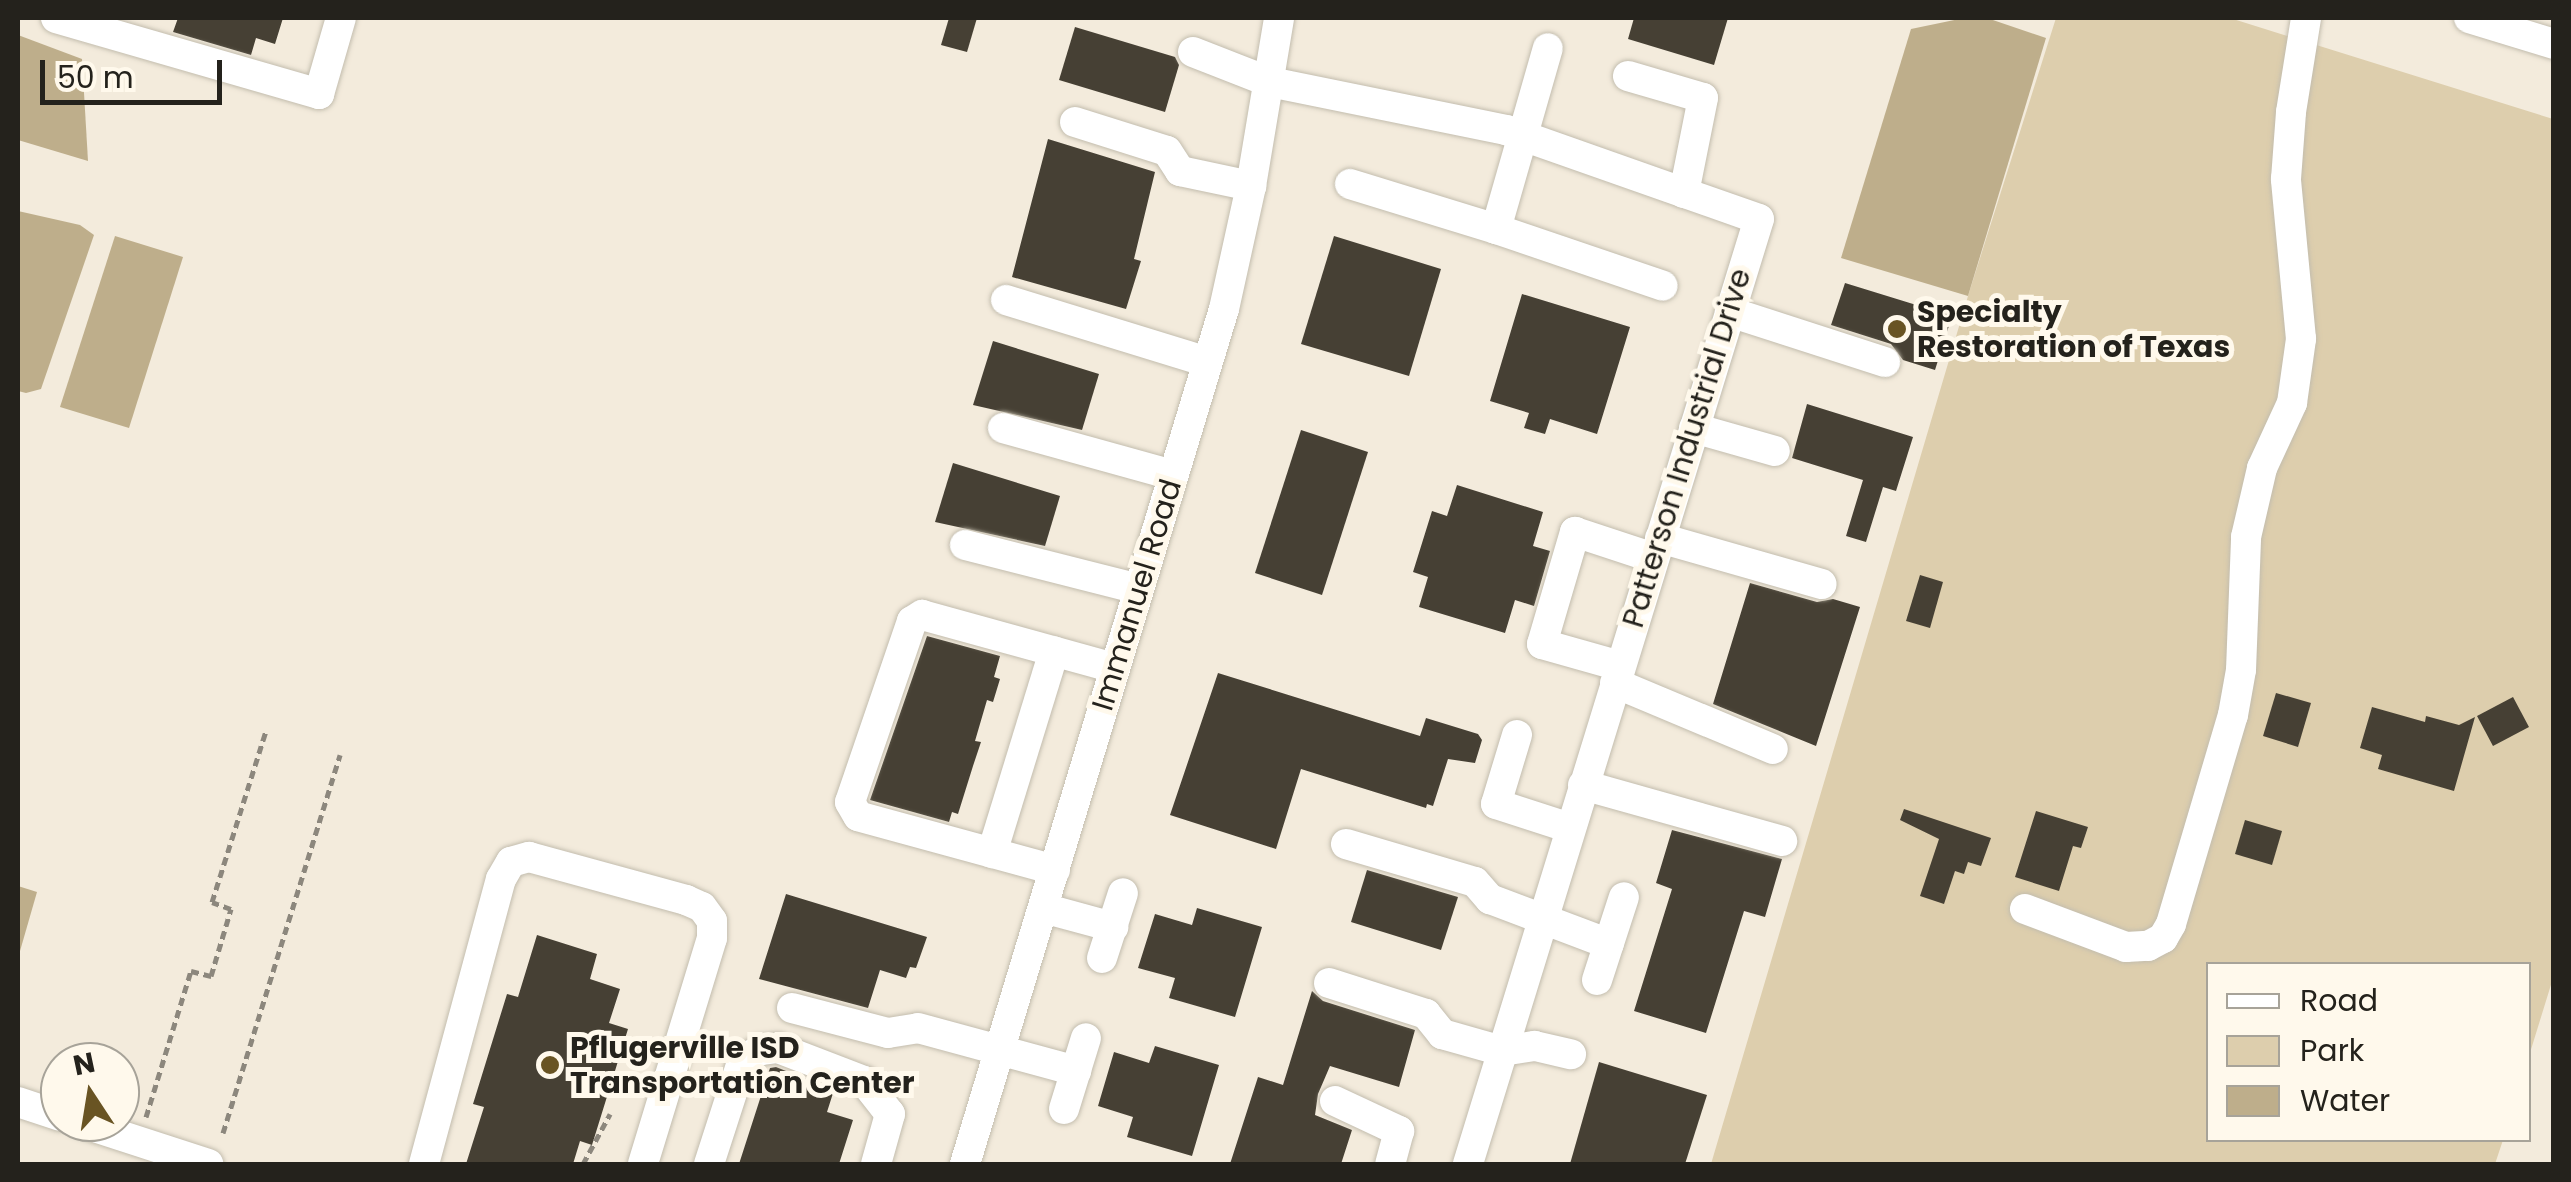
<!DOCTYPE html>
<html>
<head>
<meta charset="utf-8">
<style>
	body { margin:0 }
	#map { position:relative; width:2571px; height:1182px; overflow:hidden; background:#f3ebdc; font-family:Poppins,sans-serif }
	div>[style] { position:absolute }
	.green>* { inset:0; background:#ddcead }
	.water>* { inset:0; background:#beae8b }
	.building>* { inset:0; background:#464034 }
	.path>* { height:5px; margin-top:-2.5px; transform-origin:0; background:repeating-linear-gradient(90deg,#8c877d 0 8px,transparent 0 13px) }
	.roads { filter:drop-shadow(0 0 2px #c3bdae) drop-shadow(0 0 2px #c3bdae) }
	.minor>* { height:30px; margin:-15px; padding:0 15px; transform-origin:15px; border-radius:15px; background:#fff }
	.dots>* { width:28px; height:28px; translate:-50% -50%; box-sizing:border-box; border:5px solid #fff9ec; border-radius:50% }
	span { translate:-50% -50%; white-space:nowrap; text-align:center; line-height:1.15; -webkit-text-stroke:10px #fff9ec; paint-order:stroke }
	.poi-label { font-size:30px; color:#24221c; font-weight:700 }
	.left { translate:0 -50%; text-align:left }
	.street-label { font-size:30px; color:#24221c }
	.frame { position:absolute; inset:0; border:20px solid #24221c; pointer-events:none }
	.legend { position:absolute; left:2206px; top:962px; width:325px; height:180px; box-sizing:border-box; background:#fff9ec; border:2px solid #a7a399; margin:0; padding:12px 18px; list-style:none; font-size:30px; color:#24221c }
	.legend li { display:flex; align-items:center; gap:20px; height:50px }
	.legend b { width:50px; border:2px solid #a7a399 }
	.north { position:absolute; left:40px; top:1042px; width:100px; height:100px; box-sizing:border-box; background:#fff9ec; border:2px solid #a7a399; border-radius:50%; rotate:348deg; font-size:28px; font-weight:700; line-height:40px; text-align:center; color:#24221c }
	.north::after { content:''; display:block; margin:auto; width:35px; height:45px; background:#695423; clip-path:polygon(50% 0,100% 100%,50% 72%,0 100%) }
	.scale { position:absolute; left:40px; top:60px; width:182px; height:45px; box-sizing:border-box; border:5px solid #24221c; border-top:0; padding-left:12px; font-size:30px; line-height:35px; white-space:nowrap; color:#24221c; -webkit-text-stroke:8px #fff9ec; paint-order:stroke }
</style>
</head>
<body>
<div id="map">
	<div class="green">
		<div style="clip-path:polygon(2056px 18px,2230px 18px,2553px 119px,2554px 975px,2529px 1056px,2528px 964px,2208px 964px,2208px 1140px,2503px 1140px,2495px 1164px,1711px 1164px,1968px 296px)"></div>
	</div>
	<div class="water">
		<div style="clip-path:polygon(1964px 18px,1987px 18px,2046px 38px,1968px 296px,1841px 258px,1911px 29px)"></div>
		<div style="clip-path:polygon(18px 35px,82px 59px,88px 161px,18px 140px)"></div>
		<div style="clip-path:polygon(18px 211px,80px 225px,94px 235px,41px 389px,26px 393px,18px 391px)"></div>
		<div style="clip-path:polygon(115px 236px,183px 257px,129px 428px,60px 407px)"></div>
		<div style="clip-path:polygon(18px 886px,37px 892px,18px 958px)"></div>
	</div>
	<div class="building">
		<div style="clip-path:polygon(178px 18px,283px 18px,275px 44px,256px 38px,251px 55px,173px 32px)"></div>
		<div style="clip-path:polygon(949px 18px,977px 18px,967px 52px,941px 45px)"></div>
		<div style="clip-path:polygon(1634px 18px,1728px 18px,1714px 65px,1628px 39px)"></div>
		<div style="clip-path:polygon(1075px 27px,1175px 57px,1179px 65px,1165px 112px,1059px 80px)"></div>
		<div style="clip-path:polygon(1048px 139px,1155px 172px,1134px 259px,1141px 261px,1126px 309px,1012px 277px)"></div>
		<div style="clip-path:polygon(1334px 236px,1441px 269px,1409px 376px,1301px 344px)"></div>
		<div style="clip-path:polygon(1845px 283px,1952px 316px,1935px 370px,1903px 360px,1891px 344px,1831px 325px)"></div>
		<div style="clip-path:polygon(1522px 294px,1630px 327px,1597px 434px,1550px 419px,1545px 434px,1524px 428px,1529px 413px,1490px 401px)"></div>
		<div style="clip-path:polygon(993px 341px,1099px 374px,1082px 430px,973px 405px)"></div>
		<div style="clip-path:polygon(1807px 404px,1913px 437px,1896px 491px,1883px 487px,1866px 542px,1846px 536px,1863px 480px,1792px 458px)"></div>
		<div style="clip-path:polygon(1301px 430px,1368px 452px,1322px 595px,1255px 573px)"></div>
		<div style="clip-path:polygon(953px 463px,1060px 496px,1045px 546px,935px 522px)"></div>
		<div style="clip-path:polygon(1457px 485px,1543px 512px,1533px 546px,1550px 551px,1534px 606px,1515px 600px,1505px 633px,1419px 607px,1428px 577px,1413px 572px,1432px 511px,1447px 516px)"></div>
		<div style="clip-path:polygon(1920px 575px,1943px 582px,1930px 628px,1906px 621px)"></div>
		<div style="clip-path:polygon(1750px 583px,1817px 602px,1833px 599px,1860px 607px,1816px 746px,1713px 704px)"></div>
		<div style="clip-path:polygon(927px 636px,1000px 656px,994px 677px,1000px 679px,993px 702px,987px 700px,975px 741px,981px 742px,973px 766px,958px 814px,952px 812px,949px 822px,870px 800px)"></div>
		<div style="clip-path:polygon(1218px 673px,1420px 736px,1426px 718px,1478px 734px,1482px 740px,1475px 763px,1448px 759px,1433px 806px,1427px 804px,1426px 808px,1301px 769px,1276px 849px,1170px 815px)"></div>
		<div style="clip-path:polygon(2276px 693px,2311px 703px,2298px 747px,2263px 736px)"></div>
		<div style="clip-path:polygon(2513px 697px,2529px 727px,2493px 746px,2477px 716px)"></div>
		<div style="clip-path:polygon(2372px 707px,2425px 722px,2426px 716px,2459px 725px,2475px 717px,2454px 791px,2378px 769px,2382px 755px,2360px 748px)"></div>
		<div style="clip-path:polygon(1904px 809px,1991px 838px,1981px 866px,1968px 862px,1964px 874px,1955px 871px,1944px 904px,1920px 896px,1939px 839px,1900px 820px)"></div>
		<div style="clip-path:polygon(2036px 811px,2088px 827px,2081px 848px,2073px 846px,2059px 891px,2015px 877px)"></div>
		<div style="clip-path:polygon(2245px 820px,2282px 831px,2272px 865px,2235px 854px)"></div>
		<div style="clip-path:polygon(1672px 830px,1782px 859px,1765px 917px,1744px 911px,1706px 1033px,1634px 1011px,1672px 889px,1656px 883px)"></div>
		<div style="clip-path:polygon(1367px 870px,1458px 897px,1441px 950px,1351px 922px)"></div>
		<div style="clip-path:polygon(786px 894px,927px 937px,916px 968px,910px 967px,906px 978px,880px 970px,868px 1008px,759px 979px)"></div>
		<div style="clip-path:polygon(1197px 908px,1262px 927px,1235px 1017px,1169px 998px,1175px 978px,1138px 968px,1155px 914px,1192px 925px)"></div>
		<div style="clip-path:polygon(537px 935px,597px 954px,590px 979px,620px 989px,609px 1023px,628px 1029px,592px 1145px,580px 1141px,573px 1164px,466px 1164px,484px 1107px,473px 1104px,507px 994px,518px 997px)"></div>
		<div style="clip-path:polygon(1312px 991px,1323px 1001px,1415px 1030px,1399px 1087px,1330px 1066px,1318px 1094px,1315px 1115px,1352px 1130px,1341px 1164px,1230px 1164px,1258px 1077px,1283px 1085px)"></div>
		<div style="clip-path:polygon(1155px 1046px,1219px 1065px,1192px 1156px,1127px 1137px,1133px 1117px,1098px 1106px,1114px 1052px,1149px 1063px)"></div>
		<div style="clip-path:polygon(1599px 1062px,1707px 1095px,1685px 1164px,1570px 1164px)"></div>
		<div style="clip-path:polygon(776px 1067px,834px 1090px,827px 1112px,853px 1120px,839px 1164px,739px 1164px,770px 1068px)"></div>
	</div>
	<div class="path">
		<div style="left:146px;top:1117px;width:153px;rotate:-72.9deg"></div>
		<div style="left:191px;top:971px;width:21px;rotate:14deg"></div>
		<div style="left:211px;top:976px;width:70px;rotate:-73.4deg"></div>
		<div style="left:231px;top:909px;width:20px;rotate:-160deg"></div>
		<div style="left:212px;top:902px;width:179px;rotate:-72.5deg"></div>
		<div style="left:223px;top:1133px;width:396px;rotate:-72.8deg"></div>
		<div style="left:583px;top:1164px;width:57px;rotate:-61.6deg"></div>
	</div>
	<div class="roads">
		<div class="minor">
			<div style="left:56px;top:18px;width:274px;rotate:16.1deg"></div>
			<div style="left:319px;top:94px;width:79px;rotate:-73.9deg"></div>
			<div style="left:2469px;top:18px;width:89px;rotate:17deg"></div>
			<div style="left:1193px;top:52px;width:83px;rotate:21.3deg"></div>
			<div style="left:1270px;top:82px;width:241px;rotate:11.5deg"></div>
			<div style="left:1506px;top:130px;width:268px;rotate:19.4deg"></div>
			<div style="left:1759px;top:219px;width:989px;rotate:107.12deg"></div>
			<div style="left:1628px;top:76px;width:78px;rotate:16.3deg"></div>
			<div style="left:1703px;top:98px;width:97px;rotate:101.3deg"></div>
			<div style="left:1075px;top:122px;width:96px;rotate:17.5deg"></div>
			<div style="left:1167px;top:151px;width:24px;rotate:57deg"></div>
			<div style="left:1180px;top:171px;width:73px;rotate:11.9deg"></div>
			<div style="left:1350px;top:184px;width:153px;rotate:17.1deg"></div>
			<div style="left:1496px;top:229px;width:188px;rotate:-74deg"></div>
			<div style="left:1496px;top:229px;width:176px;rotate:18.8deg"></div>
			<div style="left:1006px;top:300px;width:210px;rotate:17.1deg"></div>
			<div style="left:1730px;top:312px;width:163px;rotate:17.9deg"></div>
			<div style="left:1003px;top:428px;width:176px;rotate:15.5deg"></div>
			<div style="left:1694px;top:428px;width:84px;rotate:15.9deg"></div>
			<div style="left:1660px;top:538px;width:168px;rotate:15.9deg"></div>
			<div style="left:965px;top:545px;width:179px;rotate:14.2deg"></div>
			<div style="left:1620px;top:666px;width:81px;rotate:-164.2deg"></div>
			<div style="left:1542px;top:644px;width:117px;rotate:-73.6deg"></div>
			<div style="left:1575px;top:532px;width:83px;rotate:18.2deg"></div>
			<div style="left:1615px;top:683px;width:171px;rotate:22.7deg"></div>
			<div style="left:1517px;top:735px;width:72px;rotate:106.9deg"></div>
			<div style="left:1496px;top:804px;width:78px;rotate:18deg"></div>
			<div style="left:1583px;top:785px;width:207px;rotate:15.7deg"></div>
			<div style="left:1346px;top:844px;width:134px;rotate:16.4deg"></div>
			<div style="left:1475px;top:882px;width:23px;rotate:49deg"></div>
			<div style="left:1490px;top:899px;width:127px;rotate:20.7deg"></div>
			<div style="left:992px;top:853px;width:211px;rotate:-72.9deg"></div>
			<div style="left:1055px;top:870px;width:204px;rotate:-164.7deg"></div>
			<div style="left:858px;top:816px;width:16px;rotate:-120deg"></div>
			<div style="left:850px;top:802px;width:191px;rotate:-71.1deg"></div>
			<div style="left:912px;top:621px;width:12px;rotate:-31deg"></div>
			<div style="left:922px;top:615px;width:200px;rotate:15.4deg"></div>
			<div style="left:1043px;top:908px;width:73px;rotate:15.2deg"></div>
			<div style="left:2025px;top:909px;width:108px;rotate:20.6deg"></div>
			<div style="left:2126px;top:947px;width:22px;rotate:-3deg"></div>
			<div style="left:2148px;top:946px;width:17px;rotate:-28deg"></div>
			<div style="left:2163px;top:938px;width:16px;rotate:-60deg"></div>
			<div style="left:2171px;top:924px;width:218px;rotate:-73.5deg"></div>
			<div style="left:2233px;top:715px;width:46px;rotate:-79.9deg"></div>
			<div style="left:2241px;top:670px;width:133px;rotate:-87.8deg"></div>
			<div style="left:2246px;top:537px;width:71px;rotate:-76.9deg"></div>
			<div style="left:2262px;top:468px;width:72px;rotate:-65.2deg"></div>
			<div style="left:2292px;top:403px;width:65px;rotate:-82deg"></div>
			<div style="left:2301px;top:339px;width:161px;rotate:-95.4deg"></div>
			<div style="left:2286px;top:179px;width:67px;rotate:-85.7deg"></div>
			<div style="left:2291px;top:112px;width:95px;rotate:-80.9deg"></div>
			<div style="left:1102px;top:958px;width:68px;rotate:-72.1deg"></div>
			<div style="left:1597px;top:980px;width:87px;rotate:-72deg"></div>
			<div style="left:1329px;top:983px;width:102px;rotate:17.7deg"></div>
			<div style="left:1426px;top:1014px;width:26px;rotate:51deg"></div>
			<div style="left:1442px;top:1034px;width:62px;rotate:15.8deg"></div>
			<div style="left:1502px;top:1051px;width:33px;rotate:-9deg"></div>
			<div style="left:1535px;top:1046px;width:37px;rotate:13deg"></div>
			<div style="left:792px;top:1008px;width:99px;rotate:14.6deg"></div>
			<div style="left:888px;top:1033px;width:30px;rotate:-9deg"></div>
			<div style="left:918px;top:1028px;width:164px;rotate:15.2deg"></div>
			<div style="left:1335px;top:1101px;width:71px;rotate:25.1deg"></div>
			<div style="left:1399px;top:1131px;width:34px;rotate:105deg"></div>
			<div style="left:18px;top:1102px;width:44px;rotate:18.4deg"></div>
			<div style="left:1064px;top:1109px;width:74px;rotate:-72.8deg"></div>
			<div style="left:79px;top:1122px;width:136px;rotate:18deg"></div>
			<div style="left:424px;top:1164px;width:295px;rotate:-74.9deg"></div>
			<div style="left:501px;top:879px;width:20px;rotate:-60deg"></div>
			<div style="left:511px;top:862px;width:19px;rotate:-16deg"></div>
			<div style="left:529px;top:857px;width:163px;rotate:15.3deg"></div>
			<div style="left:686px;top:900px;width:17px;rotate:24deg"></div>
			<div style="left:702px;top:907px;width:17px;rotate:54deg"></div>
			<div style="left:712px;top:921px;width:17px;rotate:90deg"></div>
			<div style="left:712px;top:938px;width:236px;rotate:107deg"></div>
			<div style="left:709px;top:1164px;width:110px;rotate:-72.1deg"></div>
			<div style="left:743px;top:1059px;width:20px;rotate:-27deg"></div>
			<div style="left:761px;top:1050px;width:17px;rotate:-7deg"></div>
			<div style="left:778px;top:1048px;width:92px;rotate:21deg"></div>
			<div style="left:864px;top:1081px;width:42px;rotate:51.8deg"></div>
			<div style="left:890px;top:1114px;width:52px;rotate:105.6deg"></div>
			<div style="left:965px;top:1164px;width:893px;rotate:-73.15deg"></div>
			<div style="left:1224px;top:309px;width:126px;rotate:-77.6deg"></div>
			<div style="left:1251px;top:186px;width:170px;rotate:-80.5deg"></div>
		</div>
	</div>
	<div class="dots">
		<div style="left:1897px;top:329px;background:#695423"></div>
		<div style="left:550px;top:1065px;background:#695423"></div>
	</div>
	<div class="poi-label">
		<span class="left" style="left:1917px;top:329px">Specialty<br>Restoration of Texas</span>
		<span class="left" style="left:570px;top:1065px">Pflugerville ISD<br>Transportation Center</span>
	</div>
	<div class="street-label">
		<span style="left:1687px;top:448px;rotate:-73deg">Patterson Industrial Drive</span>
		<span style="left:1137px;top:595px;rotate:-73deg">Immanuel Road</span>
	</div>
	<div class="frame"></div>
	<ul class="legend">
	<li><b style="height:12px;background:#fff"></b>Road</li>
	<li><b style="height:28px;background:#ddcead"></b>Park</li>
	<li><b style="height:28px;background:#beae8b"></b>Water</li>
	</ul>
	<div class="north">N</div>
	<div class="scale">50 m</div>
</div>
</body>
</html>
